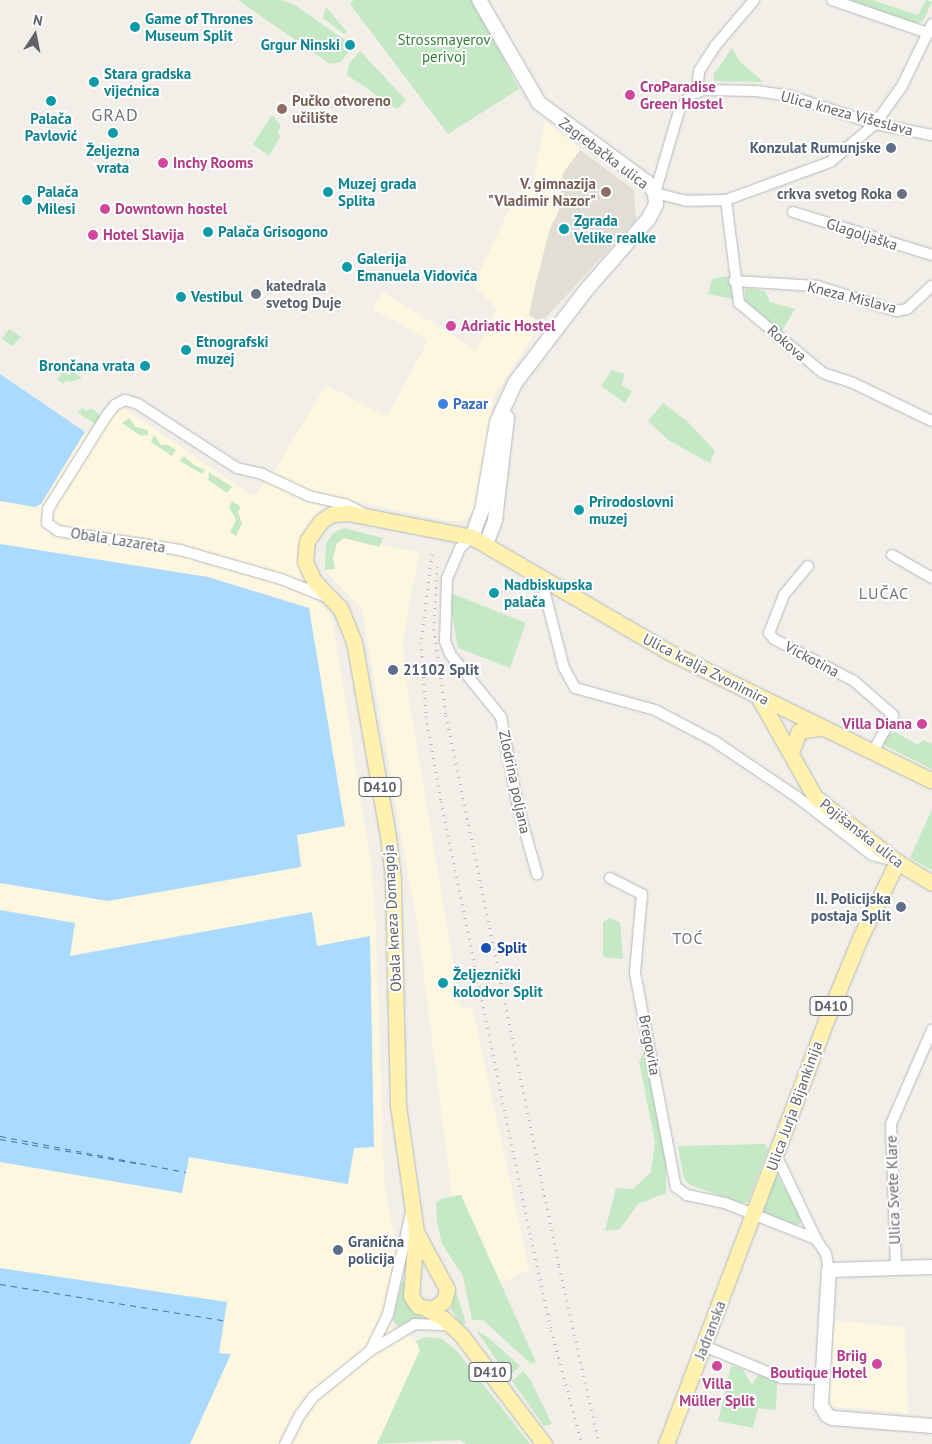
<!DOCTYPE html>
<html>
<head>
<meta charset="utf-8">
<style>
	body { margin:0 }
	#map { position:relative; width:932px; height:1444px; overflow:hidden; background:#f1efe8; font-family:"PT Sans",sans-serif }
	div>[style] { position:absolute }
	.commercial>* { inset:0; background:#fef7e0 }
	.education>* { inset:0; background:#e1ded6 }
	.green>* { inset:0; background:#c5e8c5 }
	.water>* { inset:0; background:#aadaff }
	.ferry>* { height:1px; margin-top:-0.5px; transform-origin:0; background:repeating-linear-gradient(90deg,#4174aa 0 6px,transparent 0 11px) }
	.roads { filter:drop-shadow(0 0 1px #b5b8bc) drop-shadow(0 0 1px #b5b8bc) }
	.street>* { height:10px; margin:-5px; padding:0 5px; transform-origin:5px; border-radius:5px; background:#fff }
	.secondary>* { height:14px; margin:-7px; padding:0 7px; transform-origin:7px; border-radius:7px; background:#fff }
	.primary>* { height:15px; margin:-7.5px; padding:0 7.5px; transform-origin:7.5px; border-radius:7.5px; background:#fff2af }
	.rail>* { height:3px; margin-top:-1.5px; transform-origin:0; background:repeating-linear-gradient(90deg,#b6b7b8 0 1px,transparent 0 7px) }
	.dots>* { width:14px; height:14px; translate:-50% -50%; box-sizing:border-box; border:2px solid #fff; border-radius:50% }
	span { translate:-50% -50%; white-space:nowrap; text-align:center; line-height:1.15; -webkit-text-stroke:4px #fff; paint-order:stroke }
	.shield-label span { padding:1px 4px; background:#fff; border:1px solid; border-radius:4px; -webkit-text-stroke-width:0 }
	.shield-label { font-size:14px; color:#5f6368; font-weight:700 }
	.culture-label { font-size:15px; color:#0d838f; font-weight:700 }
	.left { translate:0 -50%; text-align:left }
	.right { translate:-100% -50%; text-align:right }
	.park-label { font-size:15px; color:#348238 }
	.hotel-label { font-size:15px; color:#b23c85; font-weight:700 }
	.education-label { font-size:15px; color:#785e54; font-weight:700 }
	.street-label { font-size:15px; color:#5f6368 }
	.service-label { font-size:15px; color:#4e5e75; font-weight:700 }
	.worship-label { font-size:15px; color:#5b616d; font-weight:700 }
	.shop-label { font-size:15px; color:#366cbe; font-weight:700 }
	.transit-label { font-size:15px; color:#164399; font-weight:700 }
	.neighbourhood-label { font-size:16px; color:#70757a; letter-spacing:1px }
	.quarter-label { font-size:18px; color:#70757a; letter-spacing:1px }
	.north { position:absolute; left:10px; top:10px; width:50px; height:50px; -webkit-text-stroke:4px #fff; paint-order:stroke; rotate:11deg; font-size:14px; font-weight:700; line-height:20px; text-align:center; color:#5f6368 }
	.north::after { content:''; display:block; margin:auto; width:18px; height:22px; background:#5f6368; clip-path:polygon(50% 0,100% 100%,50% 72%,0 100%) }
</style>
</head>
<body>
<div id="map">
	<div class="commercial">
		<div style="clip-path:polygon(545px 121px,580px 150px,563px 173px,559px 211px,550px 228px,529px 315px,541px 323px,494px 396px,474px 512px,463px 521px,450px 521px,348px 500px,335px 503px,323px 507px,308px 522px,298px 543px,297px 555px,302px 580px,314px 598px,329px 612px,333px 624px,371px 863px,376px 930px,384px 1181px,397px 1253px,384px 1308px,390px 1326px,416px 1341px,420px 1350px,377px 1444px,190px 1444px,230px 1354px,219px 1353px,227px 1302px,0 1268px,0 1162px,182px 1193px,189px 1157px,347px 1184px,354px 1148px,374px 1147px,316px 947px,312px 912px,69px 956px,74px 923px,0 910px,0 883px,108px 901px,301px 867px,297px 835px,344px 826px,208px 577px,0 544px,0 501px,35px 507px,41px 504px,84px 430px,91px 434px,113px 401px,253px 496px,257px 493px,269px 473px,273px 473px,326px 385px,387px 417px,428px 340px,372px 308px,383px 292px,476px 350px,497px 309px,473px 285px,515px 198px,524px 188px,532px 189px)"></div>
		<div style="clip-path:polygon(344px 538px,419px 552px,403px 640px,407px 689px,460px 1006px,473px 1010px,529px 1269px,502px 1283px,474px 1230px,461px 1195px,452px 1197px,419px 936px,362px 609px,325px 570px,335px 569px,333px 557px,337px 542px)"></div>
		<div style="clip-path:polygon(835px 1321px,905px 1327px,908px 1413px,829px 1406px)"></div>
	</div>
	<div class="education">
		<div style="clip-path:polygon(580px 150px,634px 190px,636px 220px,541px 323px,529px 315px,534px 291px,550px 228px,559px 211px,563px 173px)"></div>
	</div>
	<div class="green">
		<div style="clip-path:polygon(238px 0,282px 0,293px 4px,354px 46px,340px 62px,330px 64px)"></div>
		<div style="clip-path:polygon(354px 0,474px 0,519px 89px,448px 134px,350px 4px)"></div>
		<div style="clip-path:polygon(849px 0,872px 0,918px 15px,926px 0,932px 2px,923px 21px,915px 23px)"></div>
		<div style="clip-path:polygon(326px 7px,347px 32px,344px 34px,323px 18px)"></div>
		<div style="clip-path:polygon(732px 48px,740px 62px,764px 82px,714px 81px,714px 74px)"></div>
		<div style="clip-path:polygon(360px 51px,406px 100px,397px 109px,347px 75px,349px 64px)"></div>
		<div style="clip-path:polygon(272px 115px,281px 126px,277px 133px,281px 135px,269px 156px,253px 144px)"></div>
		<div style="clip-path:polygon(729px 276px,733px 299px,708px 294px,712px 279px)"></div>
		<div style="clip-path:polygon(746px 288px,765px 291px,770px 302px,795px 309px,780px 334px,744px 303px)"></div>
		<div style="clip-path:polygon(9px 329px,21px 337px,12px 346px,2px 339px)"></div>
		<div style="clip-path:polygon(612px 370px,625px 374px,621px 385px,632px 391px,625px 403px,601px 386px)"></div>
		<div style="clip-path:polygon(63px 371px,69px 375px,72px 371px,82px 378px,70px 382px,66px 380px,63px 384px,57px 380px)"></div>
		<div style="clip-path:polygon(663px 403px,688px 422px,715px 451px,710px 463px,668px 440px,648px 421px)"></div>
		<div style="clip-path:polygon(82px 408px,87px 411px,90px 408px,98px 413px,101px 418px,97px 425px,78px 413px)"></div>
		<div style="clip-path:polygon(129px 418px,136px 427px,148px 430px,148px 435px,141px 436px,122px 423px)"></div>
		<div style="clip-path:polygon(154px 435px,161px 445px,168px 445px,176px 450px,172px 456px,151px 442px)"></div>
		<div style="clip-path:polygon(184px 456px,194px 465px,205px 470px,202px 474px,180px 461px)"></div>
		<div style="clip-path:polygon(209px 472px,232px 487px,227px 493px,208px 480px)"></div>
		<div style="clip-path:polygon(232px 501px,241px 507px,238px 512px,242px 523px,236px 536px,230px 532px,236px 520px,229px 507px)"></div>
		<div style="clip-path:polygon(344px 528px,383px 538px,379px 547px,344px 538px,337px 543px,333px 557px,335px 569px,325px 570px,326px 543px,333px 533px)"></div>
		<div style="clip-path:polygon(448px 592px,526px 623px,510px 668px,458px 648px)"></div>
		<div style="clip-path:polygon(895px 732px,918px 745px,923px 740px,932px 744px,932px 769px,882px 744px,886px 736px)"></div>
		<div style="clip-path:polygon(932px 809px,932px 870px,910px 858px)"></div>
		<div style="clip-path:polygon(609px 918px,620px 922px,623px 959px,603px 957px,603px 922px)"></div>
		<div style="clip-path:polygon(646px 1050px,666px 1152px,666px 1193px,638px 1204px,620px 1229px,605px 1231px,616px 1188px,633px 1189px,651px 1172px,655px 1142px,639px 1061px)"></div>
		<div style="clip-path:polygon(765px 1144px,768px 1149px,748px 1202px,741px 1203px,690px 1185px,684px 1179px,678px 1146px)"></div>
		<div style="clip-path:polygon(777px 1174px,803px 1222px,796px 1226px,762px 1211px)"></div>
		<div style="clip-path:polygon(461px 1195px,536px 1362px,531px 1364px,483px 1320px,472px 1320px,463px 1276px,442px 1244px,437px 1222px,436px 1203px,443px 1198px)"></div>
		<div style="clip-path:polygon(402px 1281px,406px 1282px,405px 1298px,423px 1319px,397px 1326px,393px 1320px)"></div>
		<div style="clip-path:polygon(455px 1289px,466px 1323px,461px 1325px,451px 1309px)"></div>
		<div style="clip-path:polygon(476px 1330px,490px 1339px,520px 1366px,508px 1377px)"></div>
		<div style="clip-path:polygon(426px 1337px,442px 1339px,457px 1351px,530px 1444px,466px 1444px,460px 1440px,377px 1444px,420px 1350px,416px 1341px)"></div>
		<div style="clip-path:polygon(731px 1366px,742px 1368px,752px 1385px,758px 1375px,777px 1380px,776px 1410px,758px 1408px,753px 1428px,718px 1421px)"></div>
		<div style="clip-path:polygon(523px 1371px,530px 1379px,552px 1424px,544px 1426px,512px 1381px)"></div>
	</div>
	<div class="water">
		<div style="clip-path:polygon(0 374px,85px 432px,41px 504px,35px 507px,0 501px)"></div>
		<div style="clip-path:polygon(0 544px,208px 577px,309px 608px,345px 826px,297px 835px,301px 867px,108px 901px,0 883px)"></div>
		<div style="clip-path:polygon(0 910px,75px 923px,70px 956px,312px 912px,317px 946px,370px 936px,374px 1147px,354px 1148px,348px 1184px,189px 1157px,182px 1193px,0 1162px)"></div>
		<div style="clip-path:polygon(0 1268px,227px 1302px,219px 1353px,231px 1354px,190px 1444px,0 1444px)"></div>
	</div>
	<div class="ferry">
		<div style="left:0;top:1136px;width:189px;rotate:11deg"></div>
		<div style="left:0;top:1139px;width:143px;rotate:10.1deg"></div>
		<div style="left:0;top:1284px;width:226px;rotate:9.2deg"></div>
	</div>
	<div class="roads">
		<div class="street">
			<div style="left:832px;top:0;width:102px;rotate:19deg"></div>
			<div style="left:932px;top:24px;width:69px;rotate:115.8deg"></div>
			<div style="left:902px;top:86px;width:47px;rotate:125.4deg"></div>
			<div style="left:875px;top:124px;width:59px;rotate:139.8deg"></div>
			<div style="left:830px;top:162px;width:111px;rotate:159.9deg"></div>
			<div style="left:726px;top:200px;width:39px;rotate:179deg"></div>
			<div style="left:687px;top:201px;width:33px;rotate:-166deg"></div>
			<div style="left:655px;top:193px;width:85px;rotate:-73.7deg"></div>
			<div style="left:679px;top:111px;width:19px;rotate:-55deg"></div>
			<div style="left:690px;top:95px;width:14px;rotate:-21deg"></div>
			<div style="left:703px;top:90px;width:53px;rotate:1.1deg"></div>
			<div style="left:756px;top:91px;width:34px;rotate:8deg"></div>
			<div style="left:790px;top:96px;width:89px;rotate:18.2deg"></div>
			<div style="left:875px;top:124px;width:58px;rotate:10.9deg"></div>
			<div style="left:703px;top:90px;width:9px;rotate:-126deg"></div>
			<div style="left:698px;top:83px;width:12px;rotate:-85deg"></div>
			<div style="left:699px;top:71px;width:31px;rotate:-57deg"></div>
			<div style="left:716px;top:45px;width:59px;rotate:-49.8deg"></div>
			<div style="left:726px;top:200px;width:104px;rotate:82.8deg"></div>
			<div style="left:739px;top:303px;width:109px;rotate:39.8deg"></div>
			<div style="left:823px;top:373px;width:32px;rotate:18deg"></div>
			<div style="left:853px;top:383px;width:88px;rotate:25.7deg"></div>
			<div style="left:793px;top:212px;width:145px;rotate:17.2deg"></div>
			<div style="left:734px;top:281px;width:83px;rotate:3.4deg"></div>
			<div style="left:817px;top:286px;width:83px;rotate:17.6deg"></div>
			<div style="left:896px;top:311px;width:11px;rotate:-10deg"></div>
			<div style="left:907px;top:309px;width:34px;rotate:-43deg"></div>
			<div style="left:472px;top:537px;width:16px;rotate:137deg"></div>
			<div style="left:460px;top:548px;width:34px;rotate:113deg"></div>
			<div style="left:447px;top:579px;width:62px;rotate:91.8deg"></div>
			<div style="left:445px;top:641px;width:14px;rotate:69deg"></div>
			<div style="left:450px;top:654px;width:81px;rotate:51deg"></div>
			<div style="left:501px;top:717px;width:92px;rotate:79.3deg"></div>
			<div style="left:518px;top:807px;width:70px;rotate:74.2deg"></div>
			<div style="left:892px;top:555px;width:46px;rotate:29.9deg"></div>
			<div style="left:808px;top:566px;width:38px;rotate:130deg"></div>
			<div style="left:784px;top:595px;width:41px;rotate:111.5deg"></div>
			<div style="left:769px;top:633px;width:8px;rotate:50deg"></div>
			<div style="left:774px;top:639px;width:90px;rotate:27.7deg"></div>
			<div style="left:854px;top:681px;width:52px;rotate:41.1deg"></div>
			<div style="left:893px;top:715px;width:42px;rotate:118.4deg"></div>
			<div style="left:541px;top:578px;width:93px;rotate:75.7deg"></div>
			<div style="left:564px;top:668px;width:23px;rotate:61deg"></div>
			<div style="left:575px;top:688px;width:83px;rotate:15.4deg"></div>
			<div style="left:655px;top:710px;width:67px;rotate:27.7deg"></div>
			<div style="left:714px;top:741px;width:100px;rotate:34deg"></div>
			<div style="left:797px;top:797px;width:95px;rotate:37.7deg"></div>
			<div style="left:872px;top:855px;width:23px;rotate:15deg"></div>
			<div style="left:324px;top:596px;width:46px;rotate:-158.4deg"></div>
			<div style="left:281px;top:579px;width:105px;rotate:-164deg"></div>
			<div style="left:180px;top:550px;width:123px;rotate:-171.1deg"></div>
			<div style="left:58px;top:531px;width:14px;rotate:-144deg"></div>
			<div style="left:47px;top:523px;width:14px;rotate:-86deg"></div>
			<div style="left:48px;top:509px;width:111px;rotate:-57.9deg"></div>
			<div style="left:107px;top:415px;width:13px;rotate:-51deg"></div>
			<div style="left:115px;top:405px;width:11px;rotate:-27deg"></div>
			<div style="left:125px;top:400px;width:14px;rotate:17deg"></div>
			<div style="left:138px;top:404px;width:118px;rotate:32.9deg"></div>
			<div style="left:237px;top:468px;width:26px;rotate:13deg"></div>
			<div style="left:262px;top:474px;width:52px;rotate:25.1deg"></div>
			<div style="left:309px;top:496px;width:37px;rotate:13deg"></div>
			<div style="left:345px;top:504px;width:18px;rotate:27deg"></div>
			<div style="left:610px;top:878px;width:36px;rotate:27deg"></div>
			<div style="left:642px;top:894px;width:79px;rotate:95.1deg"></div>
			<div style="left:635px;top:973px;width:218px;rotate:79.2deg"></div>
			<div style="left:676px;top:1187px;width:14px;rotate:36deg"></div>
			<div style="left:687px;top:1195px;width:39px;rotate:12deg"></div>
			<div style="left:725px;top:1203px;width:98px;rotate:21.6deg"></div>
			<div style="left:776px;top:1155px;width:93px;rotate:64.5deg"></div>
			<div style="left:816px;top:1239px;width:18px;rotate:56deg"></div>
			<div style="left:826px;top:1254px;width:16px;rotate:79deg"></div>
			<div style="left:896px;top:1268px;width:144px;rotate:-92deg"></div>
			<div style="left:891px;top:1124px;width:103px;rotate:-66.4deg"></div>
			<div style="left:704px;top:1346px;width:84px;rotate:22.3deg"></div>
			<div style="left:782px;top:1378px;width:40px;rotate:1.4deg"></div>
			<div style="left:373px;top:1349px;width:49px;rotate:-30.8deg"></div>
			<div style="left:415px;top:1324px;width:33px;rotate:2deg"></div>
			<div style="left:285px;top:1444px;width:33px;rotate:-63deg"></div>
			<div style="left:300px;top:1415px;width:22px;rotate:-54deg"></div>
			<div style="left:313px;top:1397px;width:73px;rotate:-38.9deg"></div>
			<div style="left:370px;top:1351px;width:11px;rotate:-63deg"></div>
			<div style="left:375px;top:1341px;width:30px;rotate:-64deg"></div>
			<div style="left:388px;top:1314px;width:104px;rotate:-77.2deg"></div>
		</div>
		<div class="secondary">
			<div style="left:472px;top:537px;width:29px;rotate:-70deg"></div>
			<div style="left:482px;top:510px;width:89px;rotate:-80.3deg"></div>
			<div style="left:497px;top:422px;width:43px;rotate:-65.2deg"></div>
			<div style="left:515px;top:383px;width:117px;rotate:-52.6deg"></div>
			<div style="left:586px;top:290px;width:96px;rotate:-48.8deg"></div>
			<div style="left:649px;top:218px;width:16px;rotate:-63deg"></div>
			<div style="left:656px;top:204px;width:11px;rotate:-95deg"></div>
			<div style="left:655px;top:193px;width:12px;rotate:-125deg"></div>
			<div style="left:648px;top:183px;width:135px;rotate:-143.7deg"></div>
			<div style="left:539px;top:103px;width:119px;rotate:-120.2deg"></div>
			<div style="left:486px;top:544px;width:26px;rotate:-69deg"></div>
			<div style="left:495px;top:520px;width:103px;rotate:-83.3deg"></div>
			<div style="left:932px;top:1267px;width:103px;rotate:178.3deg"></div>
			<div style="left:829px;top:1270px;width:135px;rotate:93.4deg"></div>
			<div style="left:821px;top:1405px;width:12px;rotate:59deg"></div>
			<div style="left:827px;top:1415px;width:7px;rotate:27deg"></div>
			<div style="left:833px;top:1418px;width:99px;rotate:4.6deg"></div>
		</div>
		<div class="primary">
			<div style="left:759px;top:698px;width:114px;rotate:60.5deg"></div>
			<div style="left:815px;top:797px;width:105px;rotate:38.4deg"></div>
			<div style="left:897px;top:862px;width:41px;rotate:31deg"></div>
			<div style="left:791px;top:752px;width:22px;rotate:-69deg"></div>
			<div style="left:799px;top:731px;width:22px;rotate:-8deg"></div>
			<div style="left:416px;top:1232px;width:64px;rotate:94.5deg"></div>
			<div style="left:411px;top:1296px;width:12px;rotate:55deg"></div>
			<div style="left:418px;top:1306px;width:14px;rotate:12deg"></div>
			<div style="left:432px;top:1309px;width:14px;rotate:-34deg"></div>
			<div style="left:444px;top:1301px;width:12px;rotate:-76deg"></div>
			<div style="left:447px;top:1289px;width:65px;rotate:-118.5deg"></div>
			<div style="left:416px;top:1232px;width:127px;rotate:-98.1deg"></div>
			<div style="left:398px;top:1106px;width:227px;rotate:-91.3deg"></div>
			<div style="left:393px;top:879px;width:43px;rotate:-96.6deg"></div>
			<div style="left:388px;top:836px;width:197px;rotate:-99.9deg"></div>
			<div style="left:354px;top:642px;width:37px;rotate:-112deg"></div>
			<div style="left:340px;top:608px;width:37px;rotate:-134deg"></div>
			<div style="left:314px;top:581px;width:21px;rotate:-115deg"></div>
			<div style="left:305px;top:562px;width:21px;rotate:-85deg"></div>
			<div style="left:307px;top:541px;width:24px;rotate:-55deg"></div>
			<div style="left:321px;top:521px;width:13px;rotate:-32deg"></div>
			<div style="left:332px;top:514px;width:17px;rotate:-3deg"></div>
			<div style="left:349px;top:513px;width:125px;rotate:11deg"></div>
			<div style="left:472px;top:537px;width:226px;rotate:30.3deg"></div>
			<div style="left:667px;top:651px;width:295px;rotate:26.1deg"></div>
			<div style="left:427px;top:1309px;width:20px;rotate:30deg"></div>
			<div style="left:444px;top:1319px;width:25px;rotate:43deg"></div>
			<div style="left:462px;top:1336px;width:136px;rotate:52.8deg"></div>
			<div style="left:666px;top:1444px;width:455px;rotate:-69.3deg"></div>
			<div style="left:827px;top:1018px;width:87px;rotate:-67.6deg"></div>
			<div style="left:860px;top:938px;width:85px;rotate:-64deg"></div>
		</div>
	</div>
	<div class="rail">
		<div style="left:432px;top:554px;width:89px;rotate:97.1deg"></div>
		<div style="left:421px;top:642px;width:74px;rotate:86.1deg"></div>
		<div style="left:426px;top:716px;width:86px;rotate:80deg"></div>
		<div style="left:441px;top:801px;width:446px;rotate:78.4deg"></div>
		<div style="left:531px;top:1238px;width:94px;rotate:77.7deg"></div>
		<div style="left:551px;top:1330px;width:118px;rotate:74.8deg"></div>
		<div style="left:437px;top:566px;width:63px;rotate:92.7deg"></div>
		<div style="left:434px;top:629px;width:87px;rotate:82.1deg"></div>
		<div style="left:446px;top:715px;width:562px;rotate:78.41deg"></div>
		<div style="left:559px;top:1266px;width:182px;rotate:77.3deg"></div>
	</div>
	<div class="dots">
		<div style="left:135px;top:27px;background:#0f9aa8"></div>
		<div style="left:350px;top:45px;background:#0f9aa8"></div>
		<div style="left:94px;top:82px;background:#0f9aa8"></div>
		<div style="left:630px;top:95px;background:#d1479c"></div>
		<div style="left:51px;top:101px;background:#0f9aa8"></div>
		<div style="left:282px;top:109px;background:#8d6e63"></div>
		<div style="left:113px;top:133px;background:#0f9aa8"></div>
		<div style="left:891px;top:148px;background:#5c6f8a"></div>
		<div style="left:163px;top:163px;background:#d1479c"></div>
		<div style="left:328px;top:192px;background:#0f9aa8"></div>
		<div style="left:606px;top:192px;background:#8d6e63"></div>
		<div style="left:902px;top:194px;background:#6b7280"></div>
		<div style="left:27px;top:200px;background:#0f9aa8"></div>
		<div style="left:105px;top:209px;background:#d1479c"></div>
		<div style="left:564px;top:229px;background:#0f9aa8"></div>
		<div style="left:208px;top:232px;background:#0f9aa8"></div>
		<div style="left:93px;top:235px;background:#d1479c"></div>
		<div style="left:347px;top:267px;background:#0f9aa8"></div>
		<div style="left:256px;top:294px;background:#6b7280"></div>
		<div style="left:181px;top:297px;background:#0f9aa8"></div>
		<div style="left:451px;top:326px;background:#d1479c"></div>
		<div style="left:186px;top:350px;background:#0f9aa8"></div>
		<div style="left:145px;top:366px;background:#0f9aa8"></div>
		<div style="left:443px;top:404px;background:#3f7fe0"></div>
		<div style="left:579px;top:510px;background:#0f9aa8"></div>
		<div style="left:494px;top:593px;background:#0f9aa8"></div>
		<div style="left:393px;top:670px;background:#5c6f8a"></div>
		<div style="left:922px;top:724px;background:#d1479c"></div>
		<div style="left:901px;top:907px;background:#5c6f8a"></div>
		<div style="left:486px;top:948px;background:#1a4fb4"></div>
		<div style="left:443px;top:983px;background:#0f9aa8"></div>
		<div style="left:338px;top:1250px;background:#5c6f8a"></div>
		<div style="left:877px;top:1364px;background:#d1479c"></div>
		<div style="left:717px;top:1366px;background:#d1479c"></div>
	</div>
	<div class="shield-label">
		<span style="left:380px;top:787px">D410</span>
		<span style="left:831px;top:1006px">D410</span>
		<span style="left:490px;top:1372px">D410</span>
	</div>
	<div class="culture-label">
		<span class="left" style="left:145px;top:27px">Game of Thrones<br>Museum Split</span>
		<span class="right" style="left:340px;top:45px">Grgur Ninski</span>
		<span class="left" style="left:104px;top:82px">Stara gradska<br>vijećnica</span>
		<span style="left:51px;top:127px">Palača<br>Pavlović</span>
		<span style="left:113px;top:159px">Željezna<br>vrata</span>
		<span class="left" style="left:338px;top:192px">Muzej grada<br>Splita</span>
		<span class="left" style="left:37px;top:200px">Palača<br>Milesi</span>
		<span class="left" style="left:574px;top:229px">Zgrada<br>Velike realke</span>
		<span class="left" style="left:218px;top:232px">Palača Grisogono</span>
		<span class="left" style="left:357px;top:267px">Galerija<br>Emanuela Vidovića</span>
		<span class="left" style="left:191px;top:297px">Vestibul</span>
		<span class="left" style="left:196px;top:350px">Etnografski<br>muzej</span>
		<span class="right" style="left:135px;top:366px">Brončana vrata</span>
		<span class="left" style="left:589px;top:510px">Prirodoslovni<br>muzej</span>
		<span class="left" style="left:504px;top:593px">Nadbiskupska<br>palača</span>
		<span class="left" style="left:453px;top:983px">Željeznički<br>kolodvor Split</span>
	</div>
	<div class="park-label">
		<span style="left:444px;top:48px">Strossmayerov<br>perivoj</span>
	</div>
	<div class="hotel-label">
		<span class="left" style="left:640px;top:95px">CroParadise<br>Green Hostel</span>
		<span class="left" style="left:173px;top:163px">Inchy Rooms</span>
		<span class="left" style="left:115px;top:209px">Downtown hostel</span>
		<span class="left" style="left:103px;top:235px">Hotel Slavija</span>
		<span class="left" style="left:461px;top:326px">Adriatic Hostel</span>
		<span class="right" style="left:912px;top:724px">Villa Diana</span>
		<span class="right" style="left:867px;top:1364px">Briig<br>Boutique Hotel</span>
		<span style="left:717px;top:1392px">Villa<br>Müller Split</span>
	</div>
	<div class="education-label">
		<span class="left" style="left:292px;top:109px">Pučko otvoreno<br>učilište</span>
		<span class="right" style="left:596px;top:192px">V. gimnazija<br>"Vladimir Nazor"</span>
	</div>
	<div class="street-label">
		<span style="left:847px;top:113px;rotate:15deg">Ulica kneza Višeslava</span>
		<span style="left:604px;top:153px;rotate:37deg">Zagrebačka ulica</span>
		<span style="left:862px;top:234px;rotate:18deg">Glagoljaška</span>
		<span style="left:852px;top:297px;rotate:14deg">Kneza Mislava</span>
		<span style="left:787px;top:343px;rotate:41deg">Rokova</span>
		<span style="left:118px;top:540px;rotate:9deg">Obala Lazareta</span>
		<span style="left:812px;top:659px;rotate:28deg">Vickotina</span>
		<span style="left:706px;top:669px;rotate:27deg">Ulica kralja Zvonimira</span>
		<span style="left:515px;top:782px;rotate:78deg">Zlodrina poljana</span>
		<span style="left:862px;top:833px;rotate:38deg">Pojišanska ulica</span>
		<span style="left:392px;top:918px;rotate:-93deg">Obala kneza Domagoja</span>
		<span style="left:650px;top:1045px;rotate:79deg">Bregovita</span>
		<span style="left:794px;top:1106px;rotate:-70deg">Ulica Jurja Bijankinija</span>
		<span style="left:893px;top:1190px;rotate:-92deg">Ulica Svete Klare</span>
		<span style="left:710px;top:1330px;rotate:-69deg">Jadranska</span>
	</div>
	<div class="service-label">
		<span class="right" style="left:881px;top:148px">Konzulat Rumunjske</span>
		<span class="left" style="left:403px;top:670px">21102 Split</span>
		<span class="right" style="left:891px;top:907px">II. Policijska<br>postaja Split</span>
		<span class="left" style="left:348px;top:1250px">Granična<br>policija</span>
	</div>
	<div class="worship-label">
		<span class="right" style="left:892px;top:194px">crkva svetog Roka</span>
		<span class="left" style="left:266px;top:294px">katedrala<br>svetog Duje</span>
	</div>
	<div class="shop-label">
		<span class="left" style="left:453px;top:404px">Pazar</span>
	</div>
	<div class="transit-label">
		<span class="left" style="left:497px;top:948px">Split</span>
	</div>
	<div class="neighbourhood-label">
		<span style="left:884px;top:593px">LUČAC</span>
		<span style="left:688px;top:938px">TOĆ</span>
	</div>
	<div class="quarter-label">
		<span style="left:115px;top:115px">GRAD</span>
	</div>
	<div class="north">N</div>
</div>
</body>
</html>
